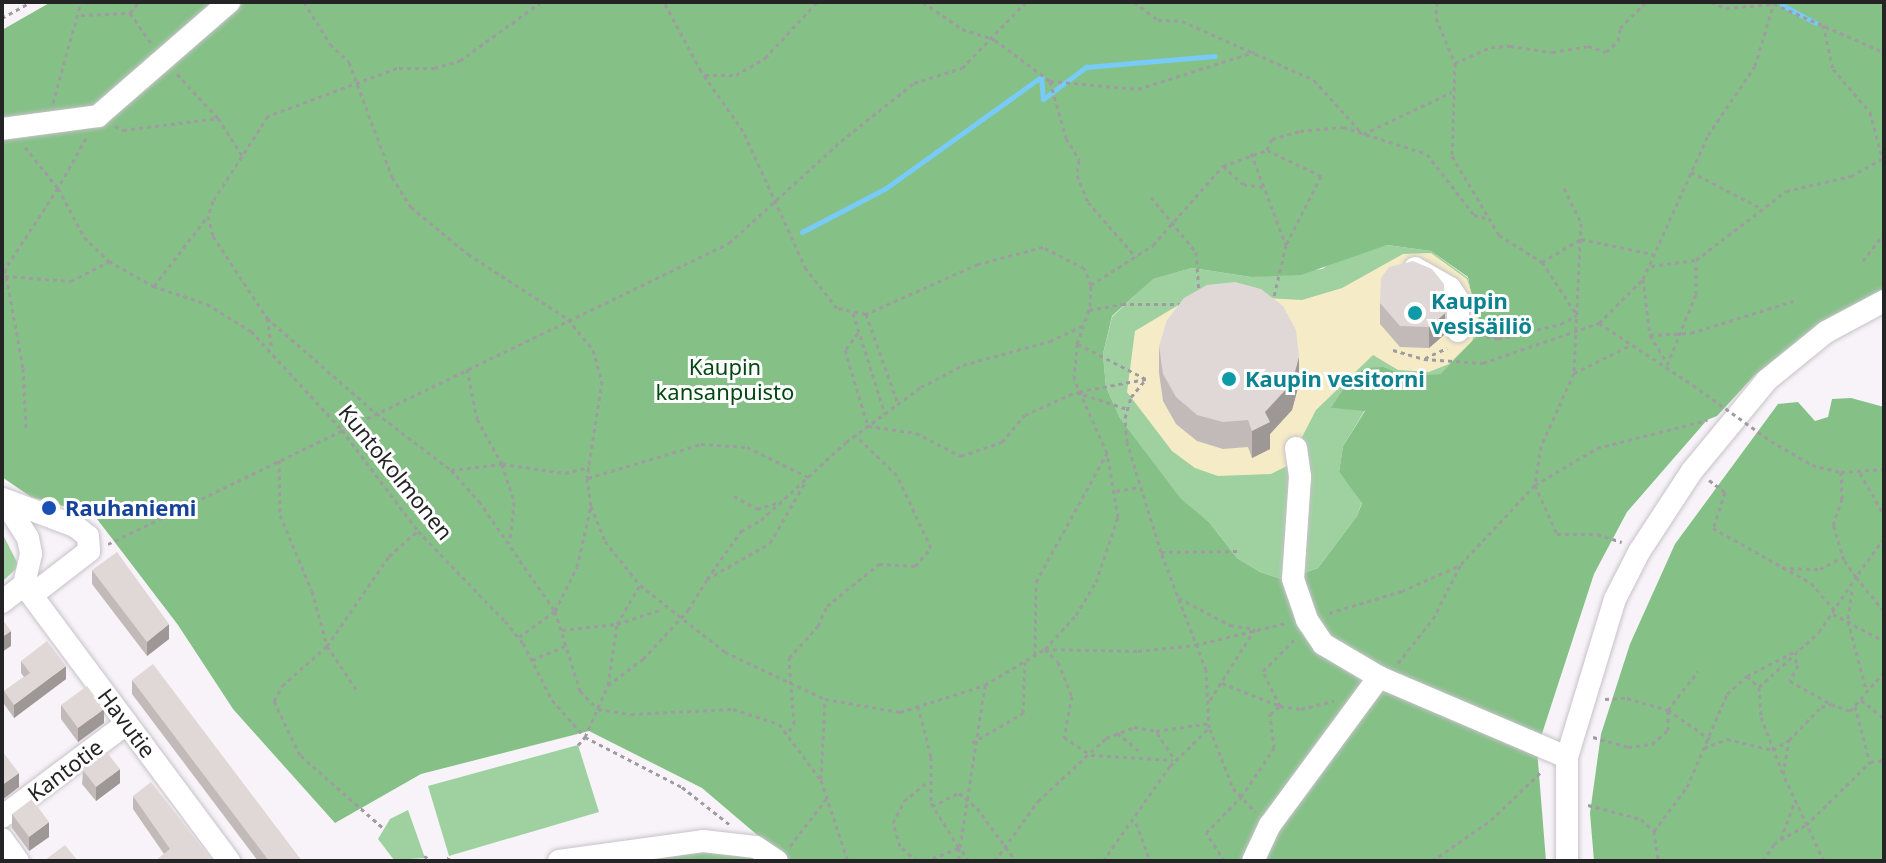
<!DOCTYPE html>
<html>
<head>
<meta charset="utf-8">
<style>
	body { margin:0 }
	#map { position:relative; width:1886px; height:863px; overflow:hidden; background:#f8f3f9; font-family:"Noto Sans",sans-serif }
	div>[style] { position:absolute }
	.green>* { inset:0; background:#9ed19f }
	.forest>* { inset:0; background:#85c087 }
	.sand>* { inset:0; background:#f5ebc6 }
	.stream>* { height:5px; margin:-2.5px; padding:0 2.5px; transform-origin:2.5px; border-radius:2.5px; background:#78caf7 }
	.path>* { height:3px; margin-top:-1.5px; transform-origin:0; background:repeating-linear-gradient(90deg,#9f9ba0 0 4px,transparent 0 8px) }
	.roads { filter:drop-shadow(0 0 2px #c6c2c8) drop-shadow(0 0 2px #c6c2c8) }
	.minor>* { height:22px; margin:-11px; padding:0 11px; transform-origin:11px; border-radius:11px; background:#fff }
	.path-bridge>* { height:3px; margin-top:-1.5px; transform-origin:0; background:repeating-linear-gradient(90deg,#9f9ba0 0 4px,transparent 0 8px) }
	.wall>* { inset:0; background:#c1bab8 }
	.shaded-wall>* { inset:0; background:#9d9796 }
	.building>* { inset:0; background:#e0d8d6 }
	.dots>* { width:22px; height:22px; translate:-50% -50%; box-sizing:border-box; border:4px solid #fff; border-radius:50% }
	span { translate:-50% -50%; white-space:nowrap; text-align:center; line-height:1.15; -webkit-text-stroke:6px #fff; paint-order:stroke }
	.culture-label { font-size:22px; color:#0d838f; font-weight:700 }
	.left { translate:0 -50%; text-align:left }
	.park-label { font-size:22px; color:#044811 }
	.street-label { font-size:22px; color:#242325 }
	.transit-label { font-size:22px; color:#164399; font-weight:700 }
	.frame { position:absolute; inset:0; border:4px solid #242325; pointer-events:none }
</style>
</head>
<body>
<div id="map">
	<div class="green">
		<div style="clip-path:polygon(1387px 245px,1431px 251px,1468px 278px,1479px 334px,1440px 374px,1404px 375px,1384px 367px,1345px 386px,1332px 408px,1365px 410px,1343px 446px,1339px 472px,1362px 502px,1357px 516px,1318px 568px,1284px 580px,1260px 572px,1237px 558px,1209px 522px,1181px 500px,1120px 418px,1106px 387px,1103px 354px,1112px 317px,1152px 279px,1192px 268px,1251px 277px,1322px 269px,1340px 257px)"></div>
		<div style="clip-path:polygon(2px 533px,19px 566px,2px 582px)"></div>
		<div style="clip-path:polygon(578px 745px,599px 812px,449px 856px,428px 786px)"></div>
		<div style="clip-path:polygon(408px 810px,425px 858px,394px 860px,378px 839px,390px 819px)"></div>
	</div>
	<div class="forest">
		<div style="clip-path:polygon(evenodd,51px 2px,1884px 2px,1884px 291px,1818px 326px,1755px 375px,1717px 416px,1707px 420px,1627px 512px,1594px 574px,1537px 749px,1546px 861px,788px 861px,702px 788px,589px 731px,421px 774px,335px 823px,233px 709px,178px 625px,94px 515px,31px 497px,2px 477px,2px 30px,51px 2px,1387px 245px,1431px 251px,1468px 277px,1479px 334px,1440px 374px,1404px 375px,1384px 367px,1365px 368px,1345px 386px,1331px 408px,1365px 411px,1343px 446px,1339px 472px,1362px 503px,1357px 516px,1318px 568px,1284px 580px,1260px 572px,1237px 558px,1209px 522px,1181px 499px,1120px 418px,1106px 387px,1103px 354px,1112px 316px,1153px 279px,1192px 268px,1251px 277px,1301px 275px,1387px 245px)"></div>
		<div style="clip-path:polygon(1851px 398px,1884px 407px,1884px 861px,1594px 861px,1590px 813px,1601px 734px,1630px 644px,1675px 544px,1778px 404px,1798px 402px,1815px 421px,1828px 417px,1832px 399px)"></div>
		<div style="clip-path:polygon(743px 850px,764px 861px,589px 861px,608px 856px)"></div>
	</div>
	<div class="sand">
		<div style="clip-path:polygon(1431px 253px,1467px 279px,1479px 317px,1472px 341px,1449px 364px,1429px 372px,1398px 370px,1373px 355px,1316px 410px,1287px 466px,1271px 474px,1218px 476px,1195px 468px,1172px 451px,1127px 392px,1135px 331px,1197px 294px,1302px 300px,1342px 288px,1403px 254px)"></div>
	</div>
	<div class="stream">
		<div style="left:1782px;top:5px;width:38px;rotate:28deg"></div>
		<div style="left:802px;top:232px;width:95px;rotate:-27.6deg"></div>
		<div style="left:886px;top:188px;width:191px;rotate:-35.6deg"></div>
		<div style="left:1041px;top:77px;width:22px;rotate:85deg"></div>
		<div style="left:1043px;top:99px;width:54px;rotate:-36.7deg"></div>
		<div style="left:1086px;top:67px;width:129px;rotate:-4.9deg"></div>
	</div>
	<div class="path">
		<div style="left:304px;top:2px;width:49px;rotate:58.2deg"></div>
		<div style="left:330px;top:44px;width:26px;rotate:43deg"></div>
		<div style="left:349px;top:62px;width:123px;rotate:69.5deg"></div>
		<div style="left:392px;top:177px;width:36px;rotate:58deg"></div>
		<div style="left:411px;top:207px;width:74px;rotate:39.5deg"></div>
		<div style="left:468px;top:254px;width:119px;rotate:33deg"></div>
		<div style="left:568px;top:319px;width:40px;rotate:51deg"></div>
		<div style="left:593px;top:350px;width:32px;rotate:74deg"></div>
		<div style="left:602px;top:381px;width:98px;rotate:98.8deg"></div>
		<div style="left:587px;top:478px;width:28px;rotate:82deg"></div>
		<div style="left:591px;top:506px;width:38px;rotate:68deg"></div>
		<div style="left:605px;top:541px;width:56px;rotate:51.5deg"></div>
		<div style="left:640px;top:585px;width:108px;rotate:38.2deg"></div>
		<div style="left:725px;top:652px;width:110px;rotate:25.2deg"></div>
		<div style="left:825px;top:699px;width:76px;rotate:9.8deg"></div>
		<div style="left:900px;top:712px;width:89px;rotate:-17.6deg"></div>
		<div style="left:985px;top:685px;width:70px;rotate:-31deg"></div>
		<div style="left:1045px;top:649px;width:46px;rotate:-47.6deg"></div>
		<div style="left:1076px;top:615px;width:39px;rotate:-59deg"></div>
		<div style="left:1096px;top:582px;width:69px;rotate:-71.3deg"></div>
		<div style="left:1118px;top:517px;width:65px;rotate:-99.8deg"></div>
		<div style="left:1107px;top:453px;width:81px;rotate:-114deg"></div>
		<div style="left:1074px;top:379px;width:35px;rotate:-85deg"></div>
		<div style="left:1077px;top:344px;width:40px;rotate:-71.1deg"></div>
		<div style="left:1090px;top:306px;width:21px;rotate:-87deg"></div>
		<div style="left:1091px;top:285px;width:18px;rotate:-112deg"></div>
		<div style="left:1084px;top:268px;width:46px;rotate:-152.9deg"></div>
		<div style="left:1043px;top:247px;width:67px;rotate:165.3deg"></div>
		<div style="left:978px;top:264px;width:123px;rotate:155.9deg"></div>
		<div style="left:866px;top:314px;width:30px;rotate:-168deg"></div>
		<div style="left:837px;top:308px;width:50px;rotate:-128.5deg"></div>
		<div style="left:806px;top:269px;width:152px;rotate:-114.5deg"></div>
		<div style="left:743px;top:131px;width:73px;rotate:-125deg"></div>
		<div style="left:701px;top:71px;width:78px;rotate:-118.2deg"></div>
		<div style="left:541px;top:2px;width:99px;rotate:144.1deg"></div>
		<div style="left:461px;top:60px;width:27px;rotate:163deg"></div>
		<div style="left:435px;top:68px;width:38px;rotate:180deg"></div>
		<div style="left:397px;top:68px;width:138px;rotate:159.6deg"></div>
		<div style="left:268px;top:116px;width:101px;rotate:122.9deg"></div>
		<div style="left:213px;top:201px;width:16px;rotate:108deg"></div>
		<div style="left:208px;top:216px;width:21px;rotate:76deg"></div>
		<div style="left:213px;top:236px;width:98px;rotate:56.6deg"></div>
		<div style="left:267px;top:318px;width:145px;rotate:41.1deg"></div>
		<div style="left:376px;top:413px;width:94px;rotate:37.2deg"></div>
		<div style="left:451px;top:470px;width:42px;rotate:47.9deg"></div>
		<div style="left:479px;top:501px;width:134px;rotate:55.4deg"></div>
		<div style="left:555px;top:611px;width:84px;rotate:72.6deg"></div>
		<div style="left:580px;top:691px;width:25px;rotate:45deg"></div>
		<div style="left:598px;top:709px;width:33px;rotate:9deg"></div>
		<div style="left:631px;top:714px;width:102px;rotate:-2.8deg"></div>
		<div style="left:733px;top:709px;width:48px;rotate:18.1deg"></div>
		<div style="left:779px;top:724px;width:70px;rotate:53.1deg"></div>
		<div style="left:821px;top:780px;width:85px;rotate:71.6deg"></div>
		<div style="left:923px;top:2px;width:47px;rotate:34.7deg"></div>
		<div style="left:962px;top:29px;width:35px;rotate:18deg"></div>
		<div style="left:995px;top:40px;width:69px;rotate:36.7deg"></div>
		<div style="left:1050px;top:81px;width:88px;rotate:5.2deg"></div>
		<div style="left:1138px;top:89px;width:122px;rotate:-17.7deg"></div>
		<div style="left:1134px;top:2px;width:30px;rotate:37deg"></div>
		<div style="left:1158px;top:20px;width:24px;rotate:2deg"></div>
		<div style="left:1182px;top:21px;width:145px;rotate:24.1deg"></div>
		<div style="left:1314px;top:80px;width:69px;rotate:48deg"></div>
		<div style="left:1437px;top:2px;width:16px;rotate:94deg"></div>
		<div style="left:1436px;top:18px;width:49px;rotate:67.1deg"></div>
		<div style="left:1455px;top:63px;width:93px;rotate:91.8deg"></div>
		<div style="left:1452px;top:156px;width:92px;rotate:59.3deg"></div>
		<div style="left:1499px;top:235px;width:51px;rotate:32.1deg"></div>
		<div style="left:1542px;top:262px;width:64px;rotate:56.6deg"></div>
		<div style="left:1711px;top:2px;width:16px;rotate:22deg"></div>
		<div style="left:1726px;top:8px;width:48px;rotate:-4.8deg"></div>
		<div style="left:1774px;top:4px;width:120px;rotate:23.6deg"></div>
		<div style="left:130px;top:13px;width:38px;rotate:55deg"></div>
		<div style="left:81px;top:15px;width:49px;rotate:-2.3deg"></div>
		<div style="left:130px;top:13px;width:14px;rotate:-51deg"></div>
		<div style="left:2px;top:18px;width:33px;rotate:-29deg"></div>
		<div style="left:1823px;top:25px;width:45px;rotate:77.2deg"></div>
		<div style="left:1833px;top:69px;width:57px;rotate:49.3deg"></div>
		<div style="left:1870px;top:112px;width:55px;rotate:75.2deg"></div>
		<div style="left:1455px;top:63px;width:39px;rotate:-24deg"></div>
		<div style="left:1491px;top:47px;width:19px;rotate:-3deg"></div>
		<div style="left:1510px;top:46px;width:42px;rotate:8.1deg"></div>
		<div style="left:1552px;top:52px;width:36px;rotate:-9deg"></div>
		<div style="left:1588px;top:46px;width:19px;rotate:18deg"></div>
		<div style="left:1606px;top:52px;width:16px;rotate:-43deg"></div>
		<div style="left:1618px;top:41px;width:13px;rotate:-81deg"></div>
		<div style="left:1620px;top:28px;width:37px;rotate:-45deg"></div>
		<div style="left:177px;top:74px;width:60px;rotate:47deg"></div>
		<div style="left:705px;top:75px;width:31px"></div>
		<div style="left:736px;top:75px;width:34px;rotate:-30deg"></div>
		<div style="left:765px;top:58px;width:76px;rotate:-47.1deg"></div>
		<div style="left:1050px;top:81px;width:59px;rotate:74.3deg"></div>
		<div style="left:1066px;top:138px;width:26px;rotate:59deg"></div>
		<div style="left:1079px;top:160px;width:15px;rotate:98deg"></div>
		<div style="left:1077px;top:175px;width:29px;rotate:68deg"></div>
		<div style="left:1088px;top:202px;width:73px;rotate:48.9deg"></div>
		<div style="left:53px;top:103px;width:105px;rotate:-74.5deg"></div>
		<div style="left:115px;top:126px;width:9px;rotate:27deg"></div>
		<div style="left:123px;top:130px;width:96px;rotate:-7.2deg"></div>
		<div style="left:218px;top:118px;width:46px;rotate:57.3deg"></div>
		<div style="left:1363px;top:134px;width:98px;rotate:-25.3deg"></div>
		<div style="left:86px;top:138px;width:57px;rotate:119.2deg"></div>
		<div style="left:58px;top:188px;width:55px;rotate:62deg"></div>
		<div style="left:84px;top:237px;width:35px;rotate:44deg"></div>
		<div style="left:109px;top:261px;width:51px;rotate:29.6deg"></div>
		<div style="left:153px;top:286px;width:57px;rotate:18.4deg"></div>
		<div style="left:207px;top:304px;width:52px;rotate:31.5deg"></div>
		<div style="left:251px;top:331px;width:134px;rotate:47.4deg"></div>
		<div style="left:342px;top:430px;width:126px;rotate:53deg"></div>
		<div style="left:418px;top:531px;width:125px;rotate:46deg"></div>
		<div style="left:505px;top:621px;width:28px;rotate:51deg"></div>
		<div style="left:523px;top:643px;width:64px;rotate:63deg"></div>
		<div style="left:552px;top:700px;width:50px;rotate:48.3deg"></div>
		<div style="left:585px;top:737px;width:109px;rotate:27.3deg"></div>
		<div style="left:682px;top:787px;width:60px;rotate:38.2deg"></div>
		<div style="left:25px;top:147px;width:53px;rotate:51.2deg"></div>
		<div style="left:58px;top:188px;width:97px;rotate:123.2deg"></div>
		<div style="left:5px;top:269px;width:101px;rotate:79.7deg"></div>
		<div style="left:23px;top:368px;width:60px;rotate:87.1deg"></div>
		<div style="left:1267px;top:150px;width:60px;rotate:25.7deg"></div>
		<div style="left:1321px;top:176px;width:77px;rotate:116.9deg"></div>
		<div style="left:1251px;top:153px;width:98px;rotate:69.2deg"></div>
		<div style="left:1286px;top:245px;width:57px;rotate:103.1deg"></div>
		<div style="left:1223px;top:166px;width:27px;rotate:42deg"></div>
		<div style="left:1243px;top:184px;width:24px;rotate:9deg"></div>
		<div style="left:1691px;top:172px;width:76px;rotate:27.2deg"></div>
		<div style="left:1564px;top:188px;width:39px;rotate:64deg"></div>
		<div style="left:1581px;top:223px;width:150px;rotate:92.7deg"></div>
		<div style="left:1574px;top:373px;width:80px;rotate:114.3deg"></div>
		<div style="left:1541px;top:446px;width:39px;rotate:99deg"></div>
		<div style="left:1535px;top:485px;width:54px;rotate:65.8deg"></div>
		<div style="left:1557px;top:534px;width:40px"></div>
		<div style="left:1597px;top:534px;width:26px;rotate:18deg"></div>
		<div style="left:1151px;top:197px;width:71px;rotate:50.7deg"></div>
		<div style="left:1196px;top:252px;width:40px;rotate:85.7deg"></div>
		<div style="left:1863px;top:261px;width:35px;rotate:-53deg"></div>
		<div style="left:1542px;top:262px;width:45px;rotate:-30.5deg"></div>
		<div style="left:1581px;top:239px;width:74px;rotate:11.8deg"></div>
		<div style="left:1651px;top:266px;width:45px;rotate:-7.6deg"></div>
		<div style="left:1696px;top:260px;width:113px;rotate:-37.5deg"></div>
		<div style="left:1786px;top:191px;width:67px;rotate:-13deg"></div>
		<div style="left:1851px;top:176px;width:38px;rotate:-29deg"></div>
		<div style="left:5px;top:276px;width:66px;rotate:4.3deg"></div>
		<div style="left:71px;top:281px;width:42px;rotate:-27.2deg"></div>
		<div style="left:1643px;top:279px;width:56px;rotate:82.9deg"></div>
		<div style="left:1650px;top:335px;width:31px;rotate:59deg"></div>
		<div style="left:1091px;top:285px;width:74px;rotate:-32.8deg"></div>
		<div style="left:1153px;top:245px;width:106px;rotate:-48.5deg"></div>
		<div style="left:1223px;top:166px;width:47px;rotate:-20deg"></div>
		<div style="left:1267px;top:150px;width:12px;rotate:-66deg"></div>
		<div style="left:1272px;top:139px;width:29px;rotate:-16deg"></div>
		<div style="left:1300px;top:131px;width:43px;rotate:-5.3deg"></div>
		<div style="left:1343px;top:127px;width:88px;rotate:17.8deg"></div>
		<div style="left:1427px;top:154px;width:77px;rotate:52.4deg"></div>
		<div style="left:1474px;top:215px;width:16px;rotate:14deg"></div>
		<div style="left:154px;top:286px;width:88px;rotate:-52.4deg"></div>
		<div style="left:1089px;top:310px;width:34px;rotate:-10deg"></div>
		<div style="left:1122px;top:304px;width:59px"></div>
		<div style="left:853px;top:313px;width:106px;rotate:72.4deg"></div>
		<div style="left:866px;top:314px;width:96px;rotate:70.4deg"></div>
		<div style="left:267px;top:318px;width:31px;rotate:81deg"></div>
		<div style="left:1599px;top:323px;width:62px;rotate:-45deg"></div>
		<div style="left:1643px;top:279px;width:158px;rotate:-65.7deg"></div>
		<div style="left:1708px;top:135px;width:83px;rotate:-55.7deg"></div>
		<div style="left:1755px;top:66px;width:67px;rotate:-73.5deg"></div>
		<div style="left:858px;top:333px;width:21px;rotate:127deg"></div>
		<div style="left:845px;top:350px;width:79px;rotate:73.2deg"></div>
		<div style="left:868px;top:426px;width:49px;rotate:8.3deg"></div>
		<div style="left:916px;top:433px;width:51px;rotate:27.1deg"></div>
		<div style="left:961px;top:456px;width:43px;rotate:-18.9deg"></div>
		<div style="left:1002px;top:442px;width:35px;rotate:-50deg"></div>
		<div style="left:1025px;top:415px;width:56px;rotate:-24.3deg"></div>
		<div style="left:1478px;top:335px;width:20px;rotate:11deg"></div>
		<div style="left:1498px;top:339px;width:65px;rotate:-13.4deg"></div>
		<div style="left:1561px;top:324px;width:18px;rotate:-29deg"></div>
		<div style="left:1650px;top:335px;width:41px;rotate:-2.8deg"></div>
		<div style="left:1691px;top:333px;width:107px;rotate:-17.4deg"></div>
		<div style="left:1078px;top:344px;width:76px;rotate:27.2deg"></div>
		<div style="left:1146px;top:379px;width:71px;rotate:169.5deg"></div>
		<div style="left:1076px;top:392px;width:54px;rotate:18.4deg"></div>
		<div style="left:1393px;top:350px;width:32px;rotate:16deg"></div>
		<div style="left:1424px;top:359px;width:59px;rotate:3.9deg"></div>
		<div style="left:1483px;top:363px;width:123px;rotate:-19deg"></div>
		<div style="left:1599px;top:323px;width:113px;rotate:33.4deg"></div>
		<div style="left:1425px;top:358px;width:24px;rotate:-24deg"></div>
		<div style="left:1667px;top:365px;width:77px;rotate:-67.8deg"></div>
		<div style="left:1696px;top:294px;width:32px;rotate:-90deg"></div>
		<div style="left:467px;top:369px;width:51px;rotate:78.7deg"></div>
		<div style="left:477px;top:419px;width:51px;rotate:60.9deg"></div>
		<div style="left:502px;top:464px;width:40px;rotate:72deg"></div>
		<div style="left:514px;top:502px;width:40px;rotate:95.7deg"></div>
		<div style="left:1574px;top:373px;width:64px;rotate:-26.2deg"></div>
		<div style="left:1771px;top:441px;width:48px;rotate:30.3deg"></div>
		<div style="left:1812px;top:465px;width:30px;rotate:14deg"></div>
		<div style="left:1841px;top:472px;width:43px;rotate:-4deg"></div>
		<div style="left:279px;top:460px;width:55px;rotate:89deg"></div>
		<div style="left:280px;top:515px;width:82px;rotate:67.2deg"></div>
		<div style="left:312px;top:591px;width:57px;rotate:74.7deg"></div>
		<div style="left:327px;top:646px;width:52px;rotate:56deg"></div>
		<div style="left:451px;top:470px;width:51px;rotate:-6.7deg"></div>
		<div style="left:502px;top:464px;width:64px;rotate:8.1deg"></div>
		<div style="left:565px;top:473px;width:25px;rotate:-14deg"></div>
		<div style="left:1860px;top:473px;width:48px;rotate:60.3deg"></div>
		<div style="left:588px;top:478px;width:118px;rotate:-16.7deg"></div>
		<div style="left:701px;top:444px;width:46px;rotate:3.7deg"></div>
		<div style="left:747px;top:447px;width:68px;rotate:26.2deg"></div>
		<div style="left:1709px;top:480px;width:20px;rotate:37deg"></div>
		<div style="left:1725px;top:492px;width:38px;rotate:108deg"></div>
		<div style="left:1713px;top:528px;width:112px;rotate:29.3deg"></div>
		<div style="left:1811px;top:583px;width:38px;rotate:49deg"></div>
		<div style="left:1116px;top:491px;width:24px;rotate:-9deg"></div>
		<div style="left:734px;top:496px;width:26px;rotate:29deg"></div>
		<div style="left:757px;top:509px;width:21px;rotate:-17deg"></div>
		<div style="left:1884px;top:538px;width:48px;rotate:125.7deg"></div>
		<div style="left:1856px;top:577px;width:44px;rotate:50.5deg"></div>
		<div style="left:108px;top:544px;width:690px;rotate:-25.86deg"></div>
		<div style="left:729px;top:243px;width:151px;rotate:-42.3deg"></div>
		<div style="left:841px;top:141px;width:93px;rotate:-38.5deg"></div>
		<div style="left:914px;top:83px;width:50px;rotate:-17.4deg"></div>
		<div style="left:962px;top:68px;width:92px;rotate:-45.9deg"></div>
		<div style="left:1161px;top:552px;width:79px;rotate:-0.7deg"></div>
		<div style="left:1782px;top:568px;width:38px;rotate:2deg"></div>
		<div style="left:1820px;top:569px;width:26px;rotate:-28deg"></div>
		<div style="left:707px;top:579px;width:59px;rotate:-54.7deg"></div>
		<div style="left:741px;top:531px;width:23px;rotate:-29deg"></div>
		<div style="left:761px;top:520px;width:115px;rotate:-42.5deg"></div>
		<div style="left:846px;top:442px;width:93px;rotate:-36.3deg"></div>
		<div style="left:921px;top:387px;width:47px;rotate:-27.6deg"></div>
		<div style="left:963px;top:365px;width:90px;rotate:-15.4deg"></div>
		<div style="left:1050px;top:341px;width:40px;rotate:-25deg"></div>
		<div style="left:1852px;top:591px;width:30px;rotate:98deg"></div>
		<div style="left:1848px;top:621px;width:70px;rotate:75.2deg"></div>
		<div style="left:1179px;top:598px;width:58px;rotate:27.9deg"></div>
		<div style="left:1230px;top:625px;width:25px;rotate:9deg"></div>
		<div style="left:1255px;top:629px;width:84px;rotate:122.4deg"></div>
		<div style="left:1329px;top:613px;width:76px;rotate:-16.8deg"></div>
		<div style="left:1402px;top:591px;width:64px;rotate:-24.1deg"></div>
		<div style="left:1833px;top:614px;width:58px;rotate:27.9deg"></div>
		<div style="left:562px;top:630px;width:55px;rotate:-6.2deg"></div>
		<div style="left:617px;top:624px;width:48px;rotate:-18.1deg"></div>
		<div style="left:519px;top:637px;width:44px;rotate:-35.8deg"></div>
		<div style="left:555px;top:611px;width:49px;rotate:-63.4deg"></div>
		<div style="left:577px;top:567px;width:63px;rotate:-77.1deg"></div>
		<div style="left:1045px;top:649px;width:93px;rotate:1.2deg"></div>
		<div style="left:1138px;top:651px;width:57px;rotate:-6deg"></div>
		<div style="left:1195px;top:645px;width:94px;rotate:-13.6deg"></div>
		<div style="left:1045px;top:649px;width:18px;rotate:45deg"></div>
		<div style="left:1058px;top:662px;width:37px;rotate:68deg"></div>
		<div style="left:1072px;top:696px;width:42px;rotate:101deg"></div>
		<div style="left:1064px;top:737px;width:32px;rotate:34deg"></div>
		<div style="left:1091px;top:755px;width:82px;rotate:3.5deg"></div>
		<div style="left:1035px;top:655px;width:73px;rotate:-89.2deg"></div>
		<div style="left:1036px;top:582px;width:147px;rotate:-61.2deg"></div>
		<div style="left:1795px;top:659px;width:7px;rotate:63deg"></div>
		<div style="left:1798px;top:665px;width:18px;rotate:117deg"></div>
		<div style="left:1790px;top:681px;width:47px;rotate:29.3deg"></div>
		<div style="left:532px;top:660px;width:36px;rotate:-23deg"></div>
		<div style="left:1398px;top:663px;width:56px;rotate:-51.5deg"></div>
		<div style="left:1433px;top:619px;width:62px;rotate:-63deg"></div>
		<div style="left:1461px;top:564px;width:108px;rotate:-46.9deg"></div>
		<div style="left:1535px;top:485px;width:72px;rotate:-30.8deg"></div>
		<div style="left:1597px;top:448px;width:114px;rotate:-14.3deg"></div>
		<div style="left:1747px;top:676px;width:16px;rotate:43deg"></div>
		<div style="left:1759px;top:687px;width:30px;rotate:86deg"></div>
		<div style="left:1761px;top:717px;width:61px;rotate:68.9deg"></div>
		<div style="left:1222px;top:683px;width:62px;rotate:21.6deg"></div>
		<div style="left:1280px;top:706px;width:21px;rotate:8deg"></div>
		<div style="left:1301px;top:709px;width:34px;rotate:-14deg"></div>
		<div style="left:608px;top:685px;width:44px;rotate:-36.6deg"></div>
		<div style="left:643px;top:659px;width:67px;rotate:-47.4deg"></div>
		<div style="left:688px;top:610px;width:36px;rotate:-58deg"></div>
		<div style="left:707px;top:579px;width:73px;rotate:-29.7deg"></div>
		<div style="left:770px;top:543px;width:72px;rotate:-59.9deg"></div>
		<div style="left:1759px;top:687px;width:81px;rotate:-42.5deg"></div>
		<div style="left:1819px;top:632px;width:66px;rotate:-56.1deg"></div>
		<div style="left:1856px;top:577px;width:21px;rotate:-125deg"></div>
		<div style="left:1844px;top:560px;width:37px;rotate:-107deg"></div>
		<div style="left:1833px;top:525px;width:28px;rotate:-71deg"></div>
		<div style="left:1842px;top:499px;width:27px;rotate:-92deg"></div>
		<div style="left:1605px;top:699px;width:22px;rotate:-3deg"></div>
		<div style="left:1627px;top:698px;width:43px;rotate:16.3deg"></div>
		<div style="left:1668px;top:710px;width:51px;rotate:34.6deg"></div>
		<div style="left:1861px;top:700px;width:29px;rotate:38deg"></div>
		<div style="left:918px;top:706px;width:53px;rotate:75.7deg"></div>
		<div style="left:931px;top:757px;width:46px;rotate:90deg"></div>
		<div style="left:931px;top:803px;width:53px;rotate:58.1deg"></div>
		<div style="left:959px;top:848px;width:13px;rotate:90deg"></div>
		<div style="left:1855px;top:706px;width:56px;rotate:75.5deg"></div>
		<div style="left:1210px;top:729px;width:63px;rotate:68.7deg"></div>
		<div style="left:1233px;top:788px;width:33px;rotate:47deg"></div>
		<div style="left:789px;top:731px;width:9px;rotate:-54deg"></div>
		<div style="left:794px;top:724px;width:66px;rotate:-94.3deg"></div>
		<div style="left:789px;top:658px;width:43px;rotate:-47.8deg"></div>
		<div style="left:818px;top:626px;width:22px;rotate:-66deg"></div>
		<div style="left:827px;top:606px;width:67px;rotate:-38.9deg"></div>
		<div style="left:879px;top:564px;width:36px;rotate:3deg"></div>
		<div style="left:915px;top:566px;width:24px;rotate:-48deg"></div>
		<div style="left:931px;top:548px;width:81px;rotate:-115deg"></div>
		<div style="left:897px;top:475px;width:58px;rotate:-136.4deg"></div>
		<div style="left:1117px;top:733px;width:32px;rotate:39deg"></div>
		<div style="left:1157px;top:733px;width:32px;rotate:56deg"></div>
		<div style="left:585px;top:737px;width:57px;rotate:-66.1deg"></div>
		<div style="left:608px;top:685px;width:62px;rotate:-81.6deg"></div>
		<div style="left:617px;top:624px;width:45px;rotate:-59.5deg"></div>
		<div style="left:1593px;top:737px;width:36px;rotate:16deg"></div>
		<div style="left:1628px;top:747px;width:24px;rotate:-7deg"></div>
		<div style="left:1652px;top:744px;width:21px;rotate:-41deg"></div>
		<div style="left:1668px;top:730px;width:20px;rotate:-90deg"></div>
		<div style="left:1668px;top:710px;width:49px;rotate:-52.4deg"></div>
		<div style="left:972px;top:743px;width:59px;rotate:-30.5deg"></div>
		<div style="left:1023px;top:713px;width:51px;rotate:-87.8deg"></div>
		<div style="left:578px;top:745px;width:11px;rotate:-49deg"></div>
		<div style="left:1704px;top:748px;width:25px;rotate:-21deg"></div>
		<div style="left:1727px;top:739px;width:47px;rotate:13.4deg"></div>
		<div style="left:1773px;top:750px;width:19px;rotate:-32deg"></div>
		<div style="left:821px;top:779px;width:80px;rotate:-87.1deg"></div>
		<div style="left:1588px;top:805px;width:55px;rotate:14.8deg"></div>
		<div style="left:1641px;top:819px;width:18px;rotate:43deg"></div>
		<div style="left:1654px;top:831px;width:30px;rotate:82deg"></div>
		<div style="left:932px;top:806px;width:30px;rotate:-26deg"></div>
		<div style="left:959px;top:793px;width:23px;rotate:40deg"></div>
		<div style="left:977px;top:808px;width:66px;rotate:53.7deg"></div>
		<div style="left:1136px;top:823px;width:40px;rotate:69.8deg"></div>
		<div style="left:382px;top:827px;width:109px;rotate:-138.7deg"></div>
		<div style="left:300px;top:755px;width:60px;rotate:-115.7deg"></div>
		<div style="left:274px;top:701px;width:17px;rotate:-62deg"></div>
		<div style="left:282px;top:686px;width:60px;rotate:-41.6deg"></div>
		<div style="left:327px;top:646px;width:109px;rotate:-55.4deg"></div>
		<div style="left:389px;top:556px;width:38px;rotate:-41deg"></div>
		<div style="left:1654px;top:831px;width:55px;rotate:-53.1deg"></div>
		<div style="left:1687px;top:787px;width:101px;rotate:-66.7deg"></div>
		<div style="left:1727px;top:694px;width:27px;rotate:-42deg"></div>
		<div style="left:1747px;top:676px;width:57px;rotate:-27deg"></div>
		<div style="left:1781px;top:839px;width:40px;rotate:-69.8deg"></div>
		<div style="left:790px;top:846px;width:61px;rotate:-52.4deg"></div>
		<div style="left:424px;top:856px;width:11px;rotate:27deg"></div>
		<div style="left:448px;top:861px;width:5px;rotate:-79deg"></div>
		<div style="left:917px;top:861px;width:23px;rotate:-139deg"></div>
		<div style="left:900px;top:846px;width:24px;rotate:-107deg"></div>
		<div style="left:893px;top:823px;width:25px;rotate:-63deg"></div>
		<div style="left:904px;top:801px;width:32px;rotate:-39deg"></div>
		<div style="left:925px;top:861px;width:36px;rotate:-21deg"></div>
		<div style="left:969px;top:861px;width:17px;rotate:-123deg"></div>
		<div style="left:960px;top:847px;width:164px;rotate:-81.2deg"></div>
		<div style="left:995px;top:861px;width:74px;rotate:-54.4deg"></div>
		<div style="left:1038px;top:801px;width:93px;rotate:-42.8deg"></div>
		<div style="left:1106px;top:738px;width:30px;rotate:-21deg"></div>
		<div style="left:1134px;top:727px;width:22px;rotate:10deg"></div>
		<div style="left:1156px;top:731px;width:55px;rotate:-8.4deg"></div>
		<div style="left:1103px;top:861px;width:116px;rotate:-54.8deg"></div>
		<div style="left:1170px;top:766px;width:54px;rotate:-44.3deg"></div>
		<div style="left:1209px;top:728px;width:58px;rotate:-93deg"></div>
		<div style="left:1206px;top:670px;width:126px;rotate:-110.9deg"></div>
		<div style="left:1161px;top:552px;width:115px;rotate:-107.2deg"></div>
		<div style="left:1127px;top:442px;width:24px;rotate:-95deg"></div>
		<div style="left:1125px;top:418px;width:22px;rotate:-74deg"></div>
		<div style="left:1131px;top:397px;width:23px;rotate:-50deg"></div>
		<div style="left:1225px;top:861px;width:34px;rotate:-124deg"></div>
		<div style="left:1206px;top:833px;width:50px;rotate:-45.8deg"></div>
		<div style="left:1241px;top:797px;width:59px;rotate:-56deg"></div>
		<div style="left:1274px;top:748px;width:34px;rotate:-97deg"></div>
		<div style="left:1270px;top:714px;width:13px;rotate:-39deg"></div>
		<div style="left:1280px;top:706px;width:39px;rotate:-116deg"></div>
		<div style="left:1263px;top:671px;width:45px;rotate:-45deg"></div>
		<div style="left:1432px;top:861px;width:72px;rotate:-34.8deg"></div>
		<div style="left:1491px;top:820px;width:72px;rotate:-43.9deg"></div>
		<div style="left:1763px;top:861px;width:20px;rotate:-57deg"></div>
		<div style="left:1774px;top:844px;width:37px;rotate:-31deg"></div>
		<div style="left:1806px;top:825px;width:90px;rotate:-44.5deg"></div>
		<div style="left:1870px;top:762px;width:14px;rotate:-8deg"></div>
		<div style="left:1824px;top:861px;width:96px;rotate:-115.2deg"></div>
		<div style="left:1783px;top:774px;width:35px;rotate:-80deg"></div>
		<div style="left:1789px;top:740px;width:46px;rotate:-45.9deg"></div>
		<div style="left:1821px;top:707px;width:10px;rotate:-17deg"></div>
		<div style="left:1831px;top:704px;width:20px;rotate:20deg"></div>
		<div style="left:1850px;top:711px;width:52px;rotate:-48.9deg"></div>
	</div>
	<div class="roads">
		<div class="minor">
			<div style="left:2px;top:129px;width:97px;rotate:-7.7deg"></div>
			<div style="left:98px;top:116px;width:174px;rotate:-41deg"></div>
			<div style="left:1415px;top:268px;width:40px;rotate:29.7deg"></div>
			<div style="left:1450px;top:288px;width:14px;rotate:56deg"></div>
			<div style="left:1458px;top:300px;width:31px;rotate:90deg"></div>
			<div style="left:1296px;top:448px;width:29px;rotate:82deg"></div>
			<div style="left:1300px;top:477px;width:102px;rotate:93.9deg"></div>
			<div style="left:1293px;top:579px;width:43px;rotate:71.1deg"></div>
			<div style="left:1307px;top:620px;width:29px;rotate:56deg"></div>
			<div style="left:1323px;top:644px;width:65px;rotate:30.5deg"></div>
			<div style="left:1379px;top:677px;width:204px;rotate:23.1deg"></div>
			<div style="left:3px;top:499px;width:77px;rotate:20.6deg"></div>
			<div style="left:75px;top:526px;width:16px;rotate:38deg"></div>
			<div style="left:88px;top:536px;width:15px;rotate:86deg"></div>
			<div style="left:89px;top:551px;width:72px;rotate:142.3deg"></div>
			<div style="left:5px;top:502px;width:43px;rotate:57.4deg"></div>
			<div style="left:28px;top:538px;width:16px;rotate:79deg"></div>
			<div style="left:31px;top:554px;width:32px;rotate:103deg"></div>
			<div style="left:24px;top:585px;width:344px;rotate:53.4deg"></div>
			<div style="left:2px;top:602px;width:28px;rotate:-38deg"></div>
			<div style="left:2px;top:817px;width:156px;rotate:-36.9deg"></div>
			<div style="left:2px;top:839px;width:27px;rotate:54deg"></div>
			<div style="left:559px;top:861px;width:145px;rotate:-7.9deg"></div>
			<div style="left:703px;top:841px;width:53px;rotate:6.5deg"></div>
			<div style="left:756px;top:847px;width:25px;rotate:34deg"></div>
			<div style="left:1253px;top:861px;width:40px;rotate:-65deg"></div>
			<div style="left:1270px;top:825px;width:184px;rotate:-53.6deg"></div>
			<div style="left:1567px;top:861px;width:104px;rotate:-90deg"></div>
			<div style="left:1567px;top:757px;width:165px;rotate:-73.1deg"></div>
			<div style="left:1615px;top:599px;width:53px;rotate:-62.9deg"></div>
			<div style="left:1639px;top:552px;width:97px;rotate:-56.8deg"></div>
			<div style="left:1692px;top:471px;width:118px;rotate:-50.5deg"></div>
			<div style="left:1767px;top:380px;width:76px;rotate:-39.1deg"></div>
			<div style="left:1826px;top:332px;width:66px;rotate:-28.1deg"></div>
		</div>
	</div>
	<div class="path-bridge">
		<div style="left:1693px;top:385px;width:96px;rotate:35.7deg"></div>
	</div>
	<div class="wall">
		<div style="clip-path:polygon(1380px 303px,1445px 334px,1429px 348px,1400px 347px,1380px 324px)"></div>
		<div style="clip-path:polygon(1159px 346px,1299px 384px,1292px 410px,1270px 434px,1270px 449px,1252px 458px,1248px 447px,1223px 449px,1197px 441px,1176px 424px,1163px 401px,1159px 373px)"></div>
		<div style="clip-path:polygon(92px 570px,169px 639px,147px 656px,92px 584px)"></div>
		<div style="clip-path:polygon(21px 661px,66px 679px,14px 718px,4px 704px,4px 691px,24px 677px,21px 673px)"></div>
		<div style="clip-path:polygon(132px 680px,302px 861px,258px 861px,132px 694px)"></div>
		<div style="clip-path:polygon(61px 705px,104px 723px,78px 742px,61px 719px)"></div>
		<div style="clip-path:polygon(84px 759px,120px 783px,96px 801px,82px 784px)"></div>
		<div style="clip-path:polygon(133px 796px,213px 861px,164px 854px,133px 809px)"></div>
		<div style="clip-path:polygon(12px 814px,49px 837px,29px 851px,12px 828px)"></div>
	</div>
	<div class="shaded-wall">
		<div style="clip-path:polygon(1445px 313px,1445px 334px,1429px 348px,1429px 327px)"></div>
		<div style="clip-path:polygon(1299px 357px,1299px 384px,1292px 410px,1270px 434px,1270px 449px,1252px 458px,1252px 431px)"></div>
		<div style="clip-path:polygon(169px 624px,169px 639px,147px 656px,147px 642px)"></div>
		<div style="clip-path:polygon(11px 631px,11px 646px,2px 652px,2px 637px)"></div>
		<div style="clip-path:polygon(66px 666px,66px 679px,14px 718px,14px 705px)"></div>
		<div style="clip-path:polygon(104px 709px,104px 723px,78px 742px,78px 728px)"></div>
		<div style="clip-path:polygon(120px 769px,120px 783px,96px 801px,96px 787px)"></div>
		<div style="clip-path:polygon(19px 773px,19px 787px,2px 800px,2px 785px)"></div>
		<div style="clip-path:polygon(49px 822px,49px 837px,29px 851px,29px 837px)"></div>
	</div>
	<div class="building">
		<div style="clip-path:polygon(1413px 261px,1432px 269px,1444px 284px,1445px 313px,1429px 327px,1400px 326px,1380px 303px,1381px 278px,1389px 267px)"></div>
		<div style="clip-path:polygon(1235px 282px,1261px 289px,1283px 306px,1296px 330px,1299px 357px,1292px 383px,1265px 412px,1270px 422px,1252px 431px,1248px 420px,1223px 422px,1197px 415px,1176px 397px,1163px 374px,1159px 346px,1167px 320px,1184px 298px,1207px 285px)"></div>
		<div style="clip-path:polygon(117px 552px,169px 624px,147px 642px,92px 570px)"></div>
		<div style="clip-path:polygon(2px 619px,11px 631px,2px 637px)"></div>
		<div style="clip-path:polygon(47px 641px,66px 666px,14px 705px,4px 691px,30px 673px,21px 661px)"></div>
		<div style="clip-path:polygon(153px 664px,302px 861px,269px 861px,132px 680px)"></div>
		<div style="clip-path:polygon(87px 686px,104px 709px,78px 728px,61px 705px)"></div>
		<div style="clip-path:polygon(102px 746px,120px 769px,96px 787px,82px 769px,88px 765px,84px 759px)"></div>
		<div style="clip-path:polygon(2px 751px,19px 773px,2px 785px)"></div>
		<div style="clip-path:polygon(151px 782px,213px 861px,155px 861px,170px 849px,133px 796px)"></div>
		<div style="clip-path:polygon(32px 799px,49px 822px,29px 837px,12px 814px)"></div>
		<div style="clip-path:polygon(65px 845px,78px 861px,46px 861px,45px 860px)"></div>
	</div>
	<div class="dots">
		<div style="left:1415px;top:313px;background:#0f9aa8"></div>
		<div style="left:1229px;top:379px;background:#0f9aa8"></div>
		<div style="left:49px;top:508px;background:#1a4fb4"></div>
	</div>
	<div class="culture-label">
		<span class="left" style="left:1431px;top:313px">Kaupin<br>vesisäiliö</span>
		<span class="left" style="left:1245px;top:379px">Kaupin vesitorni</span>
	</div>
	<div class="park-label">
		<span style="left:725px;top:379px">Kaupin<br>kansanpuisto</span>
	</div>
	<div class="street-label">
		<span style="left:396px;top:472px;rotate:51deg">Kuntokolmonen</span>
		<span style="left:127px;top:723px;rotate:53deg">Havutie</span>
		<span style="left:65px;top:770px;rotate:-37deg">Kantotie</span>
	</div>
	<div class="transit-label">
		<span class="left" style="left:65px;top:508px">Rauhaniemi</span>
	</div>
	<div class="frame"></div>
</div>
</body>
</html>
